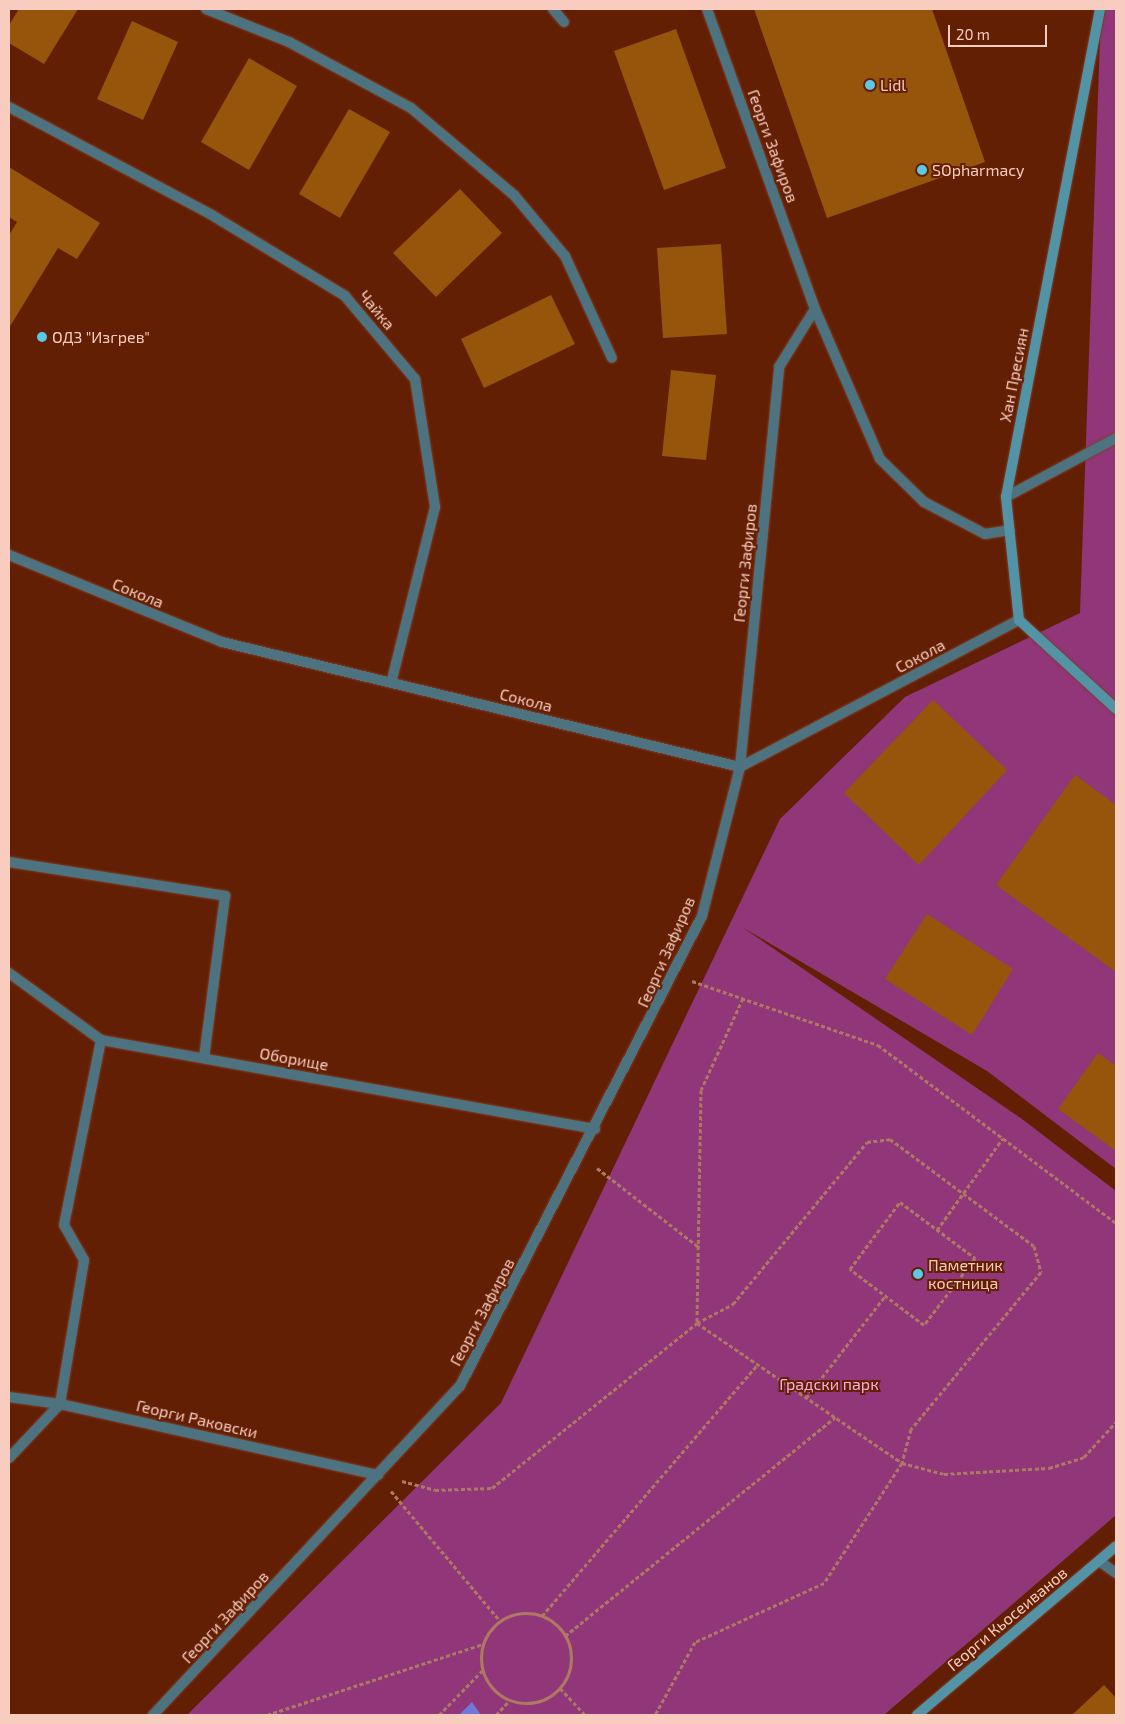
<!DOCTYPE html>
<html>
<head>
<meta charset="utf-8">
<style>
	body { margin:0 }
	#map { position:relative; width:1125px; height:1724px; overflow:hidden; background:#631f04; font-family:"Exo 2",sans-serif }
	div>[style] { position:absolute }
	.green>* { inset:0; background:#913679 }
	.water>* { inset:0; background:#7377d9 }
	.building>* { inset:0; background:#97540b }
	.path>* { height:3px; margin-top:-1.5px; transform-origin:0; background:repeating-linear-gradient(90deg,#af7863 0 4px,transparent 0 6.5px) }
	.path>.ring { margin:-1.5px; padding:0; box-sizing:content-box; background:none; border:3px solid #af7863; border-radius:50% }
	.roads { filter:drop-shadow(0 0 1px #7e3e26) drop-shadow(0 0 1px #7e3e26) }
	.lane>* { height:10px; margin:-5px; padding:0 5px; transform-origin:5px; border-radius:5px; background:#4c737f }
	.street>* { height:10px; margin:-5px; padding:0 5px; transform-origin:5px; border-radius:5px; background:#4c737f }
	.secondary>* { height:10px; margin:-5px; padding:0 5px; transform-origin:5px; border-radius:5px; background:#5393a6 }
	.dots>* { width:14px; height:14px; translate:-50% -50%; box-sizing:border-box; border:2px solid #631f04; border-radius:50% }
	span { translate:-50% -50%; white-space:nowrap; text-align:center; line-height:1.15; -webkit-text-stroke:4px #631f04; paint-order:stroke }
	.poi-label { font-size:16px; color:#f8cdbf }
	.left { translate:0 -50%; text-align:left }
	.street-label { font-size:16px; color:#f8cdbf }
	.park-label { font-size:16px; color:#f9afe1 }
	.frame { position:absolute; inset:0; border:10px solid #f8cdbf; pointer-events:none }
	.scale { position:absolute; left:948px; top:25px; width:99px; height:22px; box-sizing:border-box; border:2px solid #f8cdbf; border-top:0; padding-left:6px; font-size:15px; line-height:18px; white-space:nowrap; color:#f8cdbf; -webkit-text-stroke:4px #631f04; paint-order:stroke }
</style>
</head>
<body>
<div id="map">
	<div class="green">
		<div style="clip-path:polygon(1101px 9px,1116px 9px,1116px 1169px,987px 1071px,742px 927px,1022px 1119px,1116px 1191px,1116px 1515px,884px 1715px,187px 1715px,501px 1403px,780px 819px,905px 697px,1080px 613px)"></div>
	</div>
	<div class="water">
		<div style="clip-path:polygon(472px 1702px,481px 1715px,459px 1715px)"></div>
	</div>
	<div class="building">
		<div style="clip-path:polygon(19px 9px,78px 9px,44px 64px,9px 43px,9px 25px)"></div>
		<div style="clip-path:polygon(754px 9px,932px 9px,985px 162px,827px 218px)"></div>
		<div style="clip-path:polygon(132px 21px,178px 42px,143px 120px,97px 99px)"></div>
		<div style="clip-path:polygon(676px 29px,726px 168px,664px 190px,614px 51px)"></div>
		<div style="clip-path:polygon(249px 58px,297px 86px,249px 170px,201px 142px)"></div>
		<div style="clip-path:polygon(349px 109px,390px 132px,340px 218px,299px 194px)"></div>
		<div style="clip-path:polygon(9px 167px,100px 223px,77px 259px,58px 248px,9px 328px,9px 235px,17px 222px,9px 217px)"></div>
		<div style="clip-path:polygon(460px 189px,502px 233px,436px 297px,393px 253px)"></div>
		<div style="clip-path:polygon(721px 244px,727px 334px,663px 338px,657px 248px)"></div>
		<div style="clip-path:polygon(551px 295px,575px 344px,484px 388px,461px 339px)"></div>
		<div style="clip-path:polygon(671px 370px,716px 375px,706px 460px,662px 456px)"></div>
		<div style="clip-path:polygon(933px 700px,1007px 770px,919px 865px,844px 793px)"></div>
		<div style="clip-path:polygon(1075px 775px,1116px 805px,1116px 972px,996px 885px)"></div>
		<div style="clip-path:polygon(927px 914px,1013px 969px,972px 1035px,885px 979px)"></div>
		<div style="clip-path:polygon(1098px 1053px,1116px 1066px,1116px 1151px,1058px 1109px)"></div>
		<div style="clip-path:polygon(1104px 1685px,1116px 1698px,1116px 1715px,1072px 1715px)"></div>
	</div>
	<div class="path">
		<div style="left:692px;top:981px;width:197px;rotate:19deg"></div>
		<div style="left:878px;top:1045px;width:297px;rotate:36.8deg"></div>
		<div style="left:743px;top:998px;width:101px;rotate:114.5deg"></div>
		<div style="left:701px;top:1090px;width:233px;rotate:91deg"></div>
		<div style="left:697px;top:1323px;width:248px;rotate:34.3deg"></div>
		<div style="left:902px;top:1463px;width:43px;rotate:14.7deg"></div>
		<div style="left:944px;top:1474px;width:105px;rotate:-3.3deg"></div>
		<div style="left:1049px;top:1468px;width:37px;rotate:-17deg"></div>
		<div style="left:1084px;top:1457px;width:47px;rotate:-47.6deg"></div>
		<div style="left:597px;top:1168px;width:129px;rotate:37.8deg"></div>
		<div style="left:900px;top:1202px;width:94px;rotate:36.7deg"></div>
		<div style="left:975px;top:1258px;width:84px;rotate:127.3deg"></div>
		<div style="left:924px;top:1325px;width:93px;rotate:-142.9deg"></div>
		<div style="left:850px;top:1269px;width:84px;rotate:-53.3deg"></div>
		<div style="left:937px;top:1230px;width:113px;rotate:-54.3deg"></div>
		<div style="left:806px;top:1398px;width:129px;rotate:-52.2deg"></div>
		<div style="left:402px;top:1481px;width:34px;rotate:15deg"></div>
		<div style="left:435px;top:1490px;width:57px;rotate:-2deg"></div>
		<div style="left:492px;top:1488px;width:263px;rotate:-38.8deg"></div>
		<div style="left:697px;top:1323px;width:41px;rotate:-27.8deg"></div>
		<div style="left:733px;top:1304px;width:210px;rotate:-50.4deg"></div>
		<div style="left:867px;top:1142px;width:23px;rotate:-7deg"></div>
		<div style="left:890px;top:1139px;width:179px;rotate:36.6deg"></div>
		<div style="left:1034px;top:1246px;width:27px;rotate:75deg"></div>
		<div style="left:1041px;top:1272px;width:204px;rotate:129.6deg"></div>
		<div style="left:911px;top:1429px;width:35px;rotate:105deg"></div>
		<div style="left:902px;top:1463px;width:143px;rotate:123deg"></div>
		<div style="left:824px;top:1583px;width:142px;rotate:155.4deg"></div>
		<div style="left:695px;top:1642px;width:83px;rotate:118.7deg"></div>
		<div style="left:391px;top:1491px;width:170px;rotate:50deg"></div>
		<div class="ring" style="left:481px;top:1613px;width:87px;height:87px"></div>
		<div style="left:542px;top:1616px;width:332px;rotate:-49.4deg"></div>
		<div style="left:565px;top:1636px;width:348px;rotate:-39deg"></div>
		<div style="left:560px;top:1688px;width:37px;rotate:47deg"></div>
		<div style="left:267px;top:1715px;width:227px;rotate:-18.2deg"></div>
		<div style="left:439px;top:1715px;width:62px;rotate:-45.7deg"></div>
		<div style="left:496px;top:1715px;width:19px;rotate:-47deg"></div>
	</div>
	<div class="roads">
		<div class="lane">
			<div style="left:206px;top:9px;width:89px;rotate:21.7deg"></div>
			<div style="left:289px;top:42px;width:139px;rotate:28.4deg"></div>
			<div style="left:411px;top:108px;width:135px;rotate:40.2deg"></div>
			<div style="left:514px;top:195px;width:80px;rotate:50.1deg"></div>
			<div style="left:565px;top:256px;width:112px;rotate:65.3deg"></div>
			<div style="left:553px;top:9px;width:17px;rotate:50deg"></div>
			<div style="left:1006px;top:497px;width:125px;rotate:-28.2deg"></div>
			<div style="left:1099px;top:1561px;width:21px;rotate:35deg"></div>
		</div>
		<div class="street">
			<div style="left:9px;top:107px;width:230px;rotate:28deg"></div>
			<div style="left:212px;top:215px;width:156px;rotate:31.3deg"></div>
			<div style="left:345px;top:296px;width:109px;rotate:49.9deg"></div>
			<div style="left:415px;top:379px;width:130px;rotate:81.1deg"></div>
			<div style="left:435px;top:507px;width:181px;rotate:104deg"></div>
			<div style="left:815px;top:309px;width:163px;rotate:66.6deg"></div>
			<div style="left:880px;top:459px;width:62px;rotate:44.3deg"></div>
			<div style="left:924px;top:502px;width:69px;rotate:27.7deg"></div>
			<div style="left:985px;top:534px;width:25px;rotate:-9deg"></div>
			<div style="left:9px;top:555px;width:230px;rotate:22.2deg"></div>
			<div style="left:222px;top:642px;width:533px;rotate:13.57deg"></div>
			<div style="left:740px;top:767px;width:315px;rotate:-27.8deg"></div>
			<div style="left:9px;top:862px;width:219px;rotate:8.9deg"></div>
			<div style="left:225px;top:896px;width:163px;rotate:97.4deg"></div>
			<div style="left:9px;top:973px;width:114px;rotate:36.1deg"></div>
			<div style="left:101px;top:1040px;width:502px;rotate:10.21deg"></div>
			<div style="left:9px;top:1397px;width:51px;rotate:7.8deg"></div>
			<div style="left:60px;top:1404px;width:326px;rotate:12.6deg"></div>
			<div style="left:9px;top:1458px;width:74px;rotate:-46.6deg"></div>
			<div style="left:60px;top:1404px;width:146px;rotate:-80.5deg"></div>
			<div style="left:84px;top:1260px;width:40px;rotate:-119.7deg"></div>
			<div style="left:64px;top:1225px;width:189px;rotate:-78.7deg"></div>
			<div style="left:153px;top:1715px;width:450px;rotate:-47deg"></div>
			<div style="left:460px;top:1386px;width:529px;rotate:-62.76deg"></div>
			<div style="left:702px;top:916px;width:154px;rotate:-75.7deg"></div>
			<div style="left:740px;top:767px;width:402px;rotate:-84.4deg"></div>
			<div style="left:779px;top:367px;width:68px;rotate:-58.2deg"></div>
			<div style="left:815px;top:309px;width:319px;rotate:-109.8deg"></div>
		</div>
		<div class="secondary">
			<div style="left:1100px;top:9px;width:497px;rotate:100.9deg"></div>
			<div style="left:1006px;top:497px;width:124px;rotate:84deg"></div>
			<div style="left:1019px;top:620px;width:132px;rotate:42.5deg"></div>
			<div style="left:917px;top:1715px;width:261px;rotate:-40.3deg"></div>
		</div>
	</div>
	<div class="dots">
		<div style="left:870px;top:85px;background:#5bc8e6"></div>
		<div style="left:922px;top:170px;background:#5bc8e6"></div>
		<div style="left:42px;top:337px;background:#5bc8e6"></div>
		<div style="left:918px;top:1274px;background:#5bc8e6"></div>
	</div>
	<div class="poi-label">
		<span class="left" style="left:880px;top:85px">Lidl</span>
		<span class="left" style="left:932px;top:170px">SOpharmacy</span>
		<span class="left" style="left:52px;top:337px">ОДЗ "Изгрев"</span>
		<span class="left" style="left:928px;top:1274px">Паметник<br>костница</span>
	</div>
	<div class="street-label">
		<span style="left:773px;top:146px;rotate:70deg">Георги Зафиров</span>
		<span style="left:377px;top:310px;rotate:50deg">Чайка</span>
		<span style="left:1014px;top:375px;rotate:-79deg">Хан Пресиян</span>
		<span style="left:745px;top:563px;rotate:-84deg">Георги Зафиров</span>
		<span style="left:138px;top:593px;rotate:22deg">Сокола</span>
		<span style="left:920px;top:656px;rotate:-28deg">Сокола</span>
		<span style="left:526px;top:700px;rotate:14deg">Сокола</span>
		<span style="left:666px;top:952px;rotate:-66deg">Георги Зафиров</span>
		<span style="left:294px;top:1059px;rotate:10deg">Оборище</span>
		<span style="left:482px;top:1312px;rotate:-62deg">Георги Зафиров</span>
		<span style="left:197px;top:1419px;rotate:13deg">Георги Раковски</span>
		<span style="left:225px;top:1617px;rotate:-47deg">Георги Зафиров</span>
		<span style="left:1007px;top:1619px;rotate:-40deg">Георги Кьосеиванов</span>
	</div>
	<div class="park-label">
		<span style="left:829px;top:1384px">Градски парк</span>
	</div>
	<div class="frame"></div>
	<div class="scale">20 m</div>
</div>
</body>
</html>
